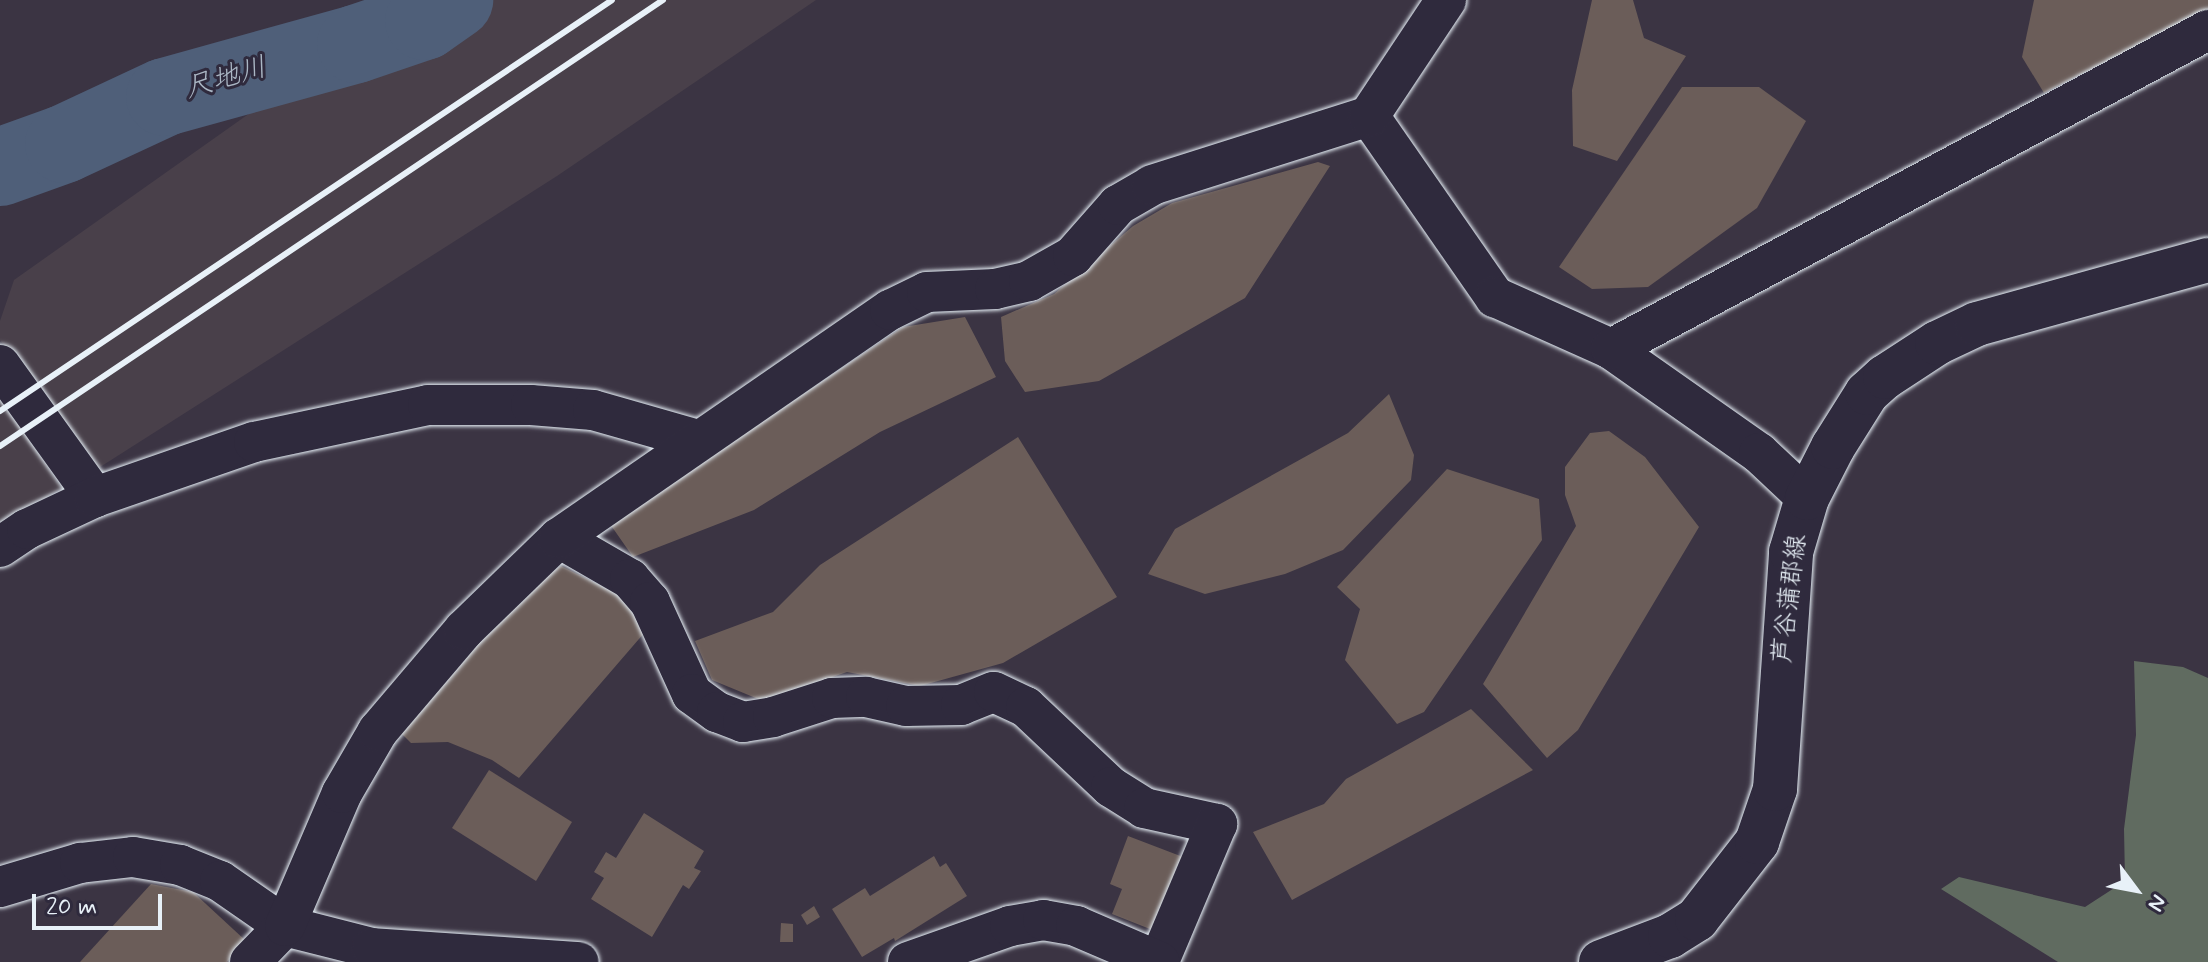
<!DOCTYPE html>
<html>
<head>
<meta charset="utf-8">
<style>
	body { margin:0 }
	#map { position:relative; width:2208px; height:962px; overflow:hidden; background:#3b3443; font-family:Mynerve,"Klee One",sans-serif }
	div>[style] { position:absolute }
	.built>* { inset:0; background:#49404a }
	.green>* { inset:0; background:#606b60 }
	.river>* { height:78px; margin:-39px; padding:0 39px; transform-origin:39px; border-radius:39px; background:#4f5f79 }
	.building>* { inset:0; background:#6b5d59 }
	.roads { filter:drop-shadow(0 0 2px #e8f1f8) drop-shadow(0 0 2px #e8f1f8) }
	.street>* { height:40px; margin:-20px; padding:0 20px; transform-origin:20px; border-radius:20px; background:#2f2a3d }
	.secondary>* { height:44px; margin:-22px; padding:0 22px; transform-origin:22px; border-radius:22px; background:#2f2a3d }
	.rail>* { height:6px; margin:-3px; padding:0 3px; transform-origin:3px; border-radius:3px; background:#e8f1f8 }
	span { translate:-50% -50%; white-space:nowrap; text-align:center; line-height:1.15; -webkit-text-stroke:6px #2f2a3d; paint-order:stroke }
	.street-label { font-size:26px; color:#e8f1f8 }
	.water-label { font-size:28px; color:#abb7c5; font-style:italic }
	.north { position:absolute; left:2096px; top:850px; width:80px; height:80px; -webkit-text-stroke:6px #2f2a3d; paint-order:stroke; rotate:122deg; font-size:22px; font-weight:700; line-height:32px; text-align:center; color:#e8f1f8 }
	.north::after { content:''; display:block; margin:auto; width:28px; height:36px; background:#e8f1f8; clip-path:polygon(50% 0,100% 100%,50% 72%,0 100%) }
	.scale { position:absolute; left:32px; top:894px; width:130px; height:36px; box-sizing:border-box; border:4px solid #e8f1f8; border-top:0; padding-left:10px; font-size:24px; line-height:28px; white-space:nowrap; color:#e8f1f8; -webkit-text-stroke:6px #2f2a3d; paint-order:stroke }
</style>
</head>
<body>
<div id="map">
	<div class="built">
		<div style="clip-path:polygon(479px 0,816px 0,557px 176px,97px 469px,0 340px,0 321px,14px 280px,305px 74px,399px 54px)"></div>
		<div style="clip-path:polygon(0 396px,61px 488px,0 527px)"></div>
	</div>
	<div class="green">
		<div style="clip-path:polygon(2134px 661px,2183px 667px,2208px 678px,2208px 962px,2058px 962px,1941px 889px,1959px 877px,2085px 907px,2125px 881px,2124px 829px,2136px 735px)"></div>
	</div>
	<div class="river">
		<div style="left:0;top:167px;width:68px;rotate:-19.8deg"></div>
		<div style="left:64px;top:144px;width:111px;rotate:-25deg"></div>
		<div style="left:165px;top:97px;width:198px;rotate:-15.5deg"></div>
		<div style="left:356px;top:44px;width:72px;rotate:-18.7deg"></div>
		<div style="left:424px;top:21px;width:37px;rotate:-35deg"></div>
	</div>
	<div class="building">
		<div style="clip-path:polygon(1592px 0,1633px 0,1644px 38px,1686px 56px,1617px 161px,1573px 146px,1572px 90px)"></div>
		<div style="clip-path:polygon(2034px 0,2208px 0,2208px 10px,2044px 93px,2022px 57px)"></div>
		<div style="clip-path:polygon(1682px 87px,1759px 87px,1806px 121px,1757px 208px,1648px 287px,1592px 289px,1559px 267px)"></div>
		<div style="clip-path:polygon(1318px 162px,1330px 166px,1245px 298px,1099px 381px,1025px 392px,1005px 361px,1001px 317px,1054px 294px,1133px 226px,1172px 203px)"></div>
		<div style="clip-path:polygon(965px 317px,996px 377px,880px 432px,754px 510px,633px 557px,610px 524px,903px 327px)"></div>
		<div style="clip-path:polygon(1389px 394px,1414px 455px,1411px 480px,1343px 550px,1285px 574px,1205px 594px,1148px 574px,1175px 529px,1348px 433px)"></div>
		<div style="clip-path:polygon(1609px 431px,1645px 457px,1699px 527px,1578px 730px,1547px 758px,1483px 684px,1576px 526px,1565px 495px,1565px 467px,1590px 433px)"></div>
		<div style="clip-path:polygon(1018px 437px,1117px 597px,1003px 663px,920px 686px,847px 672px,763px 701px,712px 680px,695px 641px,773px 612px,820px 565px)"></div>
		<div style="clip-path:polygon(1447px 469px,1539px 499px,1542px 540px,1424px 712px,1397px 724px,1345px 660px,1360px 609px,1337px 587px)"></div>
		<div style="clip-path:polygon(561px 566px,622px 596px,645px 632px,519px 778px,492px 760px,448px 742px,411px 743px,398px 730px,463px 650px,541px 578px)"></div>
		<div style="clip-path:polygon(1471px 709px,1533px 770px,1292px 900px,1253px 832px,1324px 804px,1346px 779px)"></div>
		<div style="clip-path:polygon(489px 770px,572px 822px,536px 881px,452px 828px)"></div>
		<div style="clip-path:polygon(644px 813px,704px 851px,694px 868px,701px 871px,689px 889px,683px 885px,652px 937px,591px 899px,604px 878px,594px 872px,606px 852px,616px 858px)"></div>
		<div style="clip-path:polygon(1128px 836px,1183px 857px,1155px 931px,1112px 914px,1122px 889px,1110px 884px)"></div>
		<div style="clip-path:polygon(934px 856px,940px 867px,946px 863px,967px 896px,895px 941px,894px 938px,862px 957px,832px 909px,865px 888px,870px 896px)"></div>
		<div style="clip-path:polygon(151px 884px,193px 892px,246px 941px,227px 962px,80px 962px)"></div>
		<div style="clip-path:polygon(814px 906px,820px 917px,807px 925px,801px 915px)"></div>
		<div style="clip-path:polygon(781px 923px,793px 924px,793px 942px,780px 942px)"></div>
	</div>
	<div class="roads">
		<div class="street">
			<div style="left:1369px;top:116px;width:221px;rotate:55.2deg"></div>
			<div style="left:1495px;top:297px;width:127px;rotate:24.1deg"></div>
			<div style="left:1611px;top:349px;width:181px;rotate:35.1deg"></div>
			<div style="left:1759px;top:453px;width:66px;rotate:43.2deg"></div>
			<div style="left:1611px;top:349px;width:677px;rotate:-28.12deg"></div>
			<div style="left:0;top:365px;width:163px;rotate:54.3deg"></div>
			<div style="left:559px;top:538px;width:82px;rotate:30deg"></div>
			<div style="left:630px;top:579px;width:30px;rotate:49deg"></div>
			<div style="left:650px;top:602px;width:101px;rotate:65.5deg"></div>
			<div style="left:692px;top:694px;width:31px;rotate:36deg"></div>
			<div style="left:717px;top:712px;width:28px;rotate:21deg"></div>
			<div style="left:743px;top:722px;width:30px;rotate:-9deg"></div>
			<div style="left:773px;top:717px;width:62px;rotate:-17.9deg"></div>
			<div style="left:832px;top:698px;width:34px;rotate:-2deg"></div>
			<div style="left:866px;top:697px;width:41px;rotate:12.7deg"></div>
			<div style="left:906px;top:706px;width:55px;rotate:-1deg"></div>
			<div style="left:961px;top:705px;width:35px;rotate:-22deg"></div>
			<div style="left:994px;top:692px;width:35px;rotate:25deg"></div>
			<div style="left:1026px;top:707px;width:117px;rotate:43.3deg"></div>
			<div style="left:1111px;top:787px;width:39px;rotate:32deg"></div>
			<div style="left:1144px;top:808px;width:75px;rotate:12.4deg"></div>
			<div style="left:1217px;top:824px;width:149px;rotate:112.9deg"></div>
			<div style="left:0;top:547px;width:32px;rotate:-34deg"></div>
			<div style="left:27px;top:529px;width:75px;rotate:-25.2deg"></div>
			<div style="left:95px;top:497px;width:168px;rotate:-19.1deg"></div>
			<div style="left:254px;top:442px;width:178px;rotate:-12deg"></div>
			<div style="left:428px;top:405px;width:103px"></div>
			<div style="left:531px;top:405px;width:62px;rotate:4.6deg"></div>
			<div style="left:593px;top:410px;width:109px;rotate:15.9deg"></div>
			<div style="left:0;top:887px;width:84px;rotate:-16.7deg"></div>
			<div style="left:80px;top:863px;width:53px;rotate:-6.5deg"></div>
			<div style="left:133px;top:857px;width:48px;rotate:9.7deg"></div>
			<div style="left:180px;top:865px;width:43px;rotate:21.8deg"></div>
			<div style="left:220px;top:881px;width:79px;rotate:34.7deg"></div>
			<div style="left:285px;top:926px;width:90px;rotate:14.2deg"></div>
			<div style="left:372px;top:948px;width:207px;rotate:3.9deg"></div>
			<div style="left:250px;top:962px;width:50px;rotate:-45.8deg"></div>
			<div style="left:285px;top:926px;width:145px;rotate:-66.8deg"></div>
			<div style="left:342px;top:793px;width:72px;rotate:-59.9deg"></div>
			<div style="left:378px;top:731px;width:133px;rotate:-49.6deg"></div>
			<div style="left:464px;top:630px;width:132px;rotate:-44.1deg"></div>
			<div style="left:559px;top:538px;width:402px;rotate:-34.6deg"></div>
			<div style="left:890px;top:310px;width:41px;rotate:-25.9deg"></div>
			<div style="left:927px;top:292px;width:68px;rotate:-2.5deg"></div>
			<div style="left:995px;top:289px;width:35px;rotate:-13deg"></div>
			<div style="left:1029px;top:281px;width:51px;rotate:-29.6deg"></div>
			<div style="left:1073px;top:256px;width:68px;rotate:-48.6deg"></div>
			<div style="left:1118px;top:205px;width:39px;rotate:-30deg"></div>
			<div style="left:1152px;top:185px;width:228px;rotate:-17.6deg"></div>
			<div style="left:1369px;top:116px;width:139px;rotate:-56.4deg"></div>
			<div style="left:908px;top:962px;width:108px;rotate:-19.4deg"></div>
			<div style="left:1010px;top:926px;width:34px;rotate:-10deg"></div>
			<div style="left:1043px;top:920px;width:34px;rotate:10deg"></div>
			<div style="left:1076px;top:926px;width:91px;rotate:23.2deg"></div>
		</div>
		<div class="secondary">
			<div style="left:1601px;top:962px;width:74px;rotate:-20.6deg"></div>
			<div style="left:1670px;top:936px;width:32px;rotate:-32deg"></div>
			<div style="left:1697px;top:919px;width:98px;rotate:-52.1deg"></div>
			<div style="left:1757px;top:842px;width:56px;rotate:-71.2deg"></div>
			<div style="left:1775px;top:789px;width:238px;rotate:-86.1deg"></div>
			<div style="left:1791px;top:552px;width:56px;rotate:-73.5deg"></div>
			<div style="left:1807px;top:498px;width:57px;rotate:-63deg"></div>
			<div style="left:1833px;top:447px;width:64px;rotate:-57.8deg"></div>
			<div style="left:1867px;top:393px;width:24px;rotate:-42deg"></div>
			<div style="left:1885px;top:377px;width:62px;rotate:-33.2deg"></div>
			<div style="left:1937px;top:343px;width:44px;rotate:-25.4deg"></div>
			<div style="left:1977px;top:324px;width:240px;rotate:-15.5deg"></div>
		</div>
	</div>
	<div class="rail">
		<div style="left:0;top:411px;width:737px;rotate:-33.88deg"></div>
		<div style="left:0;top:446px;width:799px;rotate:-33.93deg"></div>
	</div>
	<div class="street-label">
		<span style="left:1791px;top:599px;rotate:-83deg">芦谷蒲郡線</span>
	</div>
	<div class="water-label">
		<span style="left:226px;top:79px;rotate:-16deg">尺地川</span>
	</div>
	<div class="north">N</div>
	<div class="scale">20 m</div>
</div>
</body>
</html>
